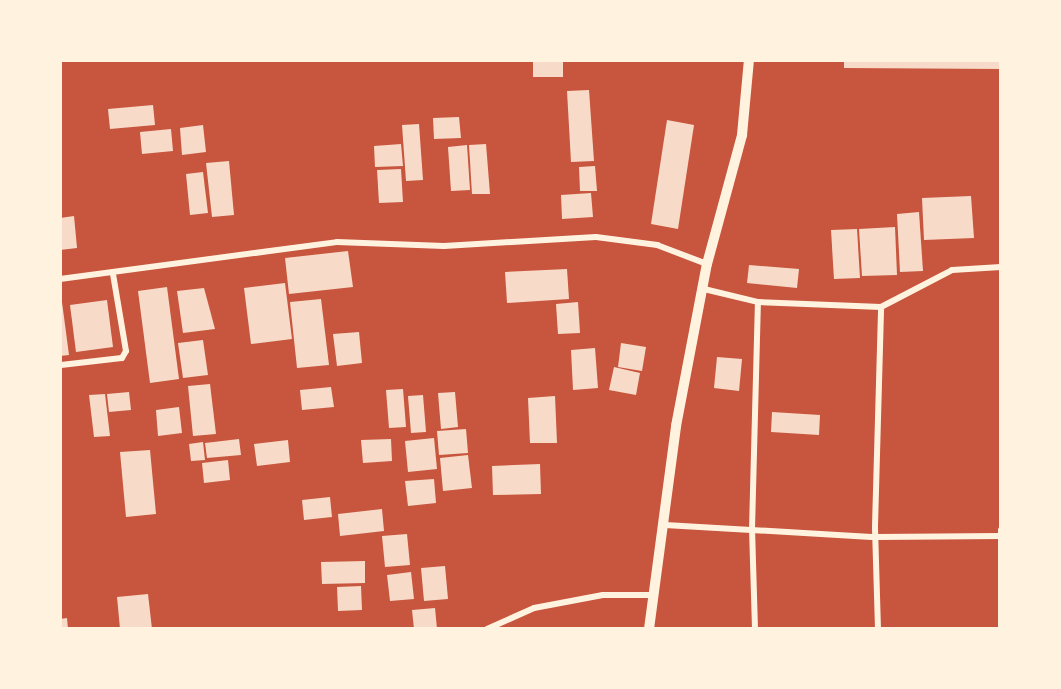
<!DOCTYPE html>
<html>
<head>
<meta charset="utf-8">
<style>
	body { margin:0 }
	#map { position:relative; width:1061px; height:689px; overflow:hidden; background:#c8553d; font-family:"DejaVu Sans",sans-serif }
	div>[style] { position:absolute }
	.building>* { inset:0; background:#f7dbc8 }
	.minor>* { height:6px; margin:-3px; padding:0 3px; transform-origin:3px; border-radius:3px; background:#fff3e0 }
	.tertiary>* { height:10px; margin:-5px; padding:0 5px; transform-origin:5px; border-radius:5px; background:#fff3e0 }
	span { translate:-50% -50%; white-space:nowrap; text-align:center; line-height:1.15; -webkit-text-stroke:4.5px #fff3e0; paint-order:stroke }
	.frame { position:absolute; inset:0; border:62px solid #fff3e0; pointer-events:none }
</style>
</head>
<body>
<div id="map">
	<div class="building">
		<div style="clip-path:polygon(533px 60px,563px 60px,563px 77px,533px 77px)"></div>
		<div style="clip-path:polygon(844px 60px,1001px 60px,1001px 69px,844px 68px)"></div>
		<div style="clip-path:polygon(589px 90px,594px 161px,571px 162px,567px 91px)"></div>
		<div style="clip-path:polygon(153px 105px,155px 125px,110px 129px,108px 109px)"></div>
		<div style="clip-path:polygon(459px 117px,461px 138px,434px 139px,433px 118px)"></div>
		<div style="clip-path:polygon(667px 120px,694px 125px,678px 229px,651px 224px)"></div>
		<div style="clip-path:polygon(419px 124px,423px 180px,406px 181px,402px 125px)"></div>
		<div style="clip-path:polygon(203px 125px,206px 152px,182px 155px,180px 128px)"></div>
		<div style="clip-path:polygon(171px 129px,173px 151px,142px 154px,140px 132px)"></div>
		<div style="clip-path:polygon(401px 144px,403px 166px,375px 167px,374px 146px)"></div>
		<div style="clip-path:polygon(486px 144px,490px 194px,472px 194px,469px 145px)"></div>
		<div style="clip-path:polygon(467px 145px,470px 190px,451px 191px,448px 147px)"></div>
		<div style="clip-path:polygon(229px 161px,234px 215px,212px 217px,206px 163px)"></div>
		<div style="clip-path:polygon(595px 166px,597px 191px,580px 191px,579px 167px)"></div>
		<div style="clip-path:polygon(401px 169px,403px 202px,379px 203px,377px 170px)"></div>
		<div style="clip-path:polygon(203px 172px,208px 213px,190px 215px,186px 174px)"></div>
		<div style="clip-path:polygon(591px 193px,593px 217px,562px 219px,561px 195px)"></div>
		<div style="clip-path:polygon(971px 196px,974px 238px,924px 240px,922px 198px)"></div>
		<div style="clip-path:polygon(919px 212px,923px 271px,900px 272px,897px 214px)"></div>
		<div style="clip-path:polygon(74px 216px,77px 248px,60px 250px,60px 218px)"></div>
		<div style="clip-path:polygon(895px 227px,897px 275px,862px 276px,859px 229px)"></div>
		<div style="clip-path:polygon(857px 229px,860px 278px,834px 279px,831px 230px)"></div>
		<div style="clip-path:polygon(348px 251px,353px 287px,289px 294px,285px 258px)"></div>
		<div style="clip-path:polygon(749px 265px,799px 269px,797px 288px,747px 283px)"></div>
		<div style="clip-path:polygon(567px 269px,569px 299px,507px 303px,505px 272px)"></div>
		<div style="clip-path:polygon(285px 283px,292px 339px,251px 344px,244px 288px)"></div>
		<div style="clip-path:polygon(167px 287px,179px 379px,150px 383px,138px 291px)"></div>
		<div style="clip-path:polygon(204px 288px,215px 329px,183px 333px,177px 291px)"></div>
		<div style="clip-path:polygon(321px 299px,329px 365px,297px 368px,290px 302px)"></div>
		<div style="clip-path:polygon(107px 300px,113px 347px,76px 352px,70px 305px)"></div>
		<div style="clip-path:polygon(62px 302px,69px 355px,60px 356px,60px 303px)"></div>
		<div style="clip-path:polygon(578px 302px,580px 333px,558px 334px,556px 304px)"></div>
		<div style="clip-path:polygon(359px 332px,362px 363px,337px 366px,333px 334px)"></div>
		<div style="clip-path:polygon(203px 340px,208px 375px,183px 378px,178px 343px)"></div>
		<div style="clip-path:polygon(621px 343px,646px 347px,642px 371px,618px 367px)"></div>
		<div style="clip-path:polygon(595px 348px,598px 388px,573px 390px,571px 350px)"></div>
		<div style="clip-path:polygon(717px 357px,742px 359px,739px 391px,714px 388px)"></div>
		<div style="clip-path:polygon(614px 367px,640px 373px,636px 395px,609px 390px)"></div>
		<div style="clip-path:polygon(210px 384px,216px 434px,193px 436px,188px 386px)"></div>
		<div style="clip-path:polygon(331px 387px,334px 407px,302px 410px,300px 390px)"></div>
		<div style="clip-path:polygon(403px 389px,406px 427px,389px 428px,386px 390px)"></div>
		<div style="clip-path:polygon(129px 392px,131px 410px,109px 412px,107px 394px)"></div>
		<div style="clip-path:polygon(455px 392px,458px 427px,441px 429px,438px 393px)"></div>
		<div style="clip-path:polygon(105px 394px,110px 436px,94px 437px,89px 395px)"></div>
		<div style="clip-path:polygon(423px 395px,426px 432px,411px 433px,408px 396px)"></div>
		<div style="clip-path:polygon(555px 396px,557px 443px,530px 443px,528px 398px)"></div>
		<div style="clip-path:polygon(179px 407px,182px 433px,158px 436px,156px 410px)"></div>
		<div style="clip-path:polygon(772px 412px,820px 415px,819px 435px,771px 432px)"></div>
		<div style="clip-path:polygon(466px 429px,468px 453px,439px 455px,437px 431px)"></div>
		<div style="clip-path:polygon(434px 438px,437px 469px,408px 472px,405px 441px)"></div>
		<div style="clip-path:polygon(239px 439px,241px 455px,207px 458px,205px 443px)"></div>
		<div style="clip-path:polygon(391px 439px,392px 461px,363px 463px,361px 440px)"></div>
		<div style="clip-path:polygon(288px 440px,290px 462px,257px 466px,254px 444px)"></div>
		<div style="clip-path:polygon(203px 442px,205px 460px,191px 461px,189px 444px)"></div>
		<div style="clip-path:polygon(150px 450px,156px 514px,126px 517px,120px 452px)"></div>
		<div style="clip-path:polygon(468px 455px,472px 488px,443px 491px,440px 458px)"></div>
		<div style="clip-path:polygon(228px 460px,230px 480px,204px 483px,202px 463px)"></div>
		<div style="clip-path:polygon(540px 464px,541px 494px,493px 495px,492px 466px)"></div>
		<div style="clip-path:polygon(434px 479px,436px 503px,408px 506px,405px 481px)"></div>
		<div style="clip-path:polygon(330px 497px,332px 517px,304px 520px,302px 500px)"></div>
		<div style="clip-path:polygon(382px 509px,384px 531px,340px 536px,338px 514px)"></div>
		<div style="clip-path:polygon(407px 534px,410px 565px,385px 567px,382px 536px)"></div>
		<div style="clip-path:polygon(365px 561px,365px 583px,322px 584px,321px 562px)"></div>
		<div style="clip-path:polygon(445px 566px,448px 599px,424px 601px,421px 568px)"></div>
		<div style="clip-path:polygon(411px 572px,414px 599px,390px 601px,387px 575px)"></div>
		<div style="clip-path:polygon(361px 586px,362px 610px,338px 611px,337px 587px)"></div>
		<div style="clip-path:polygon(148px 594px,152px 629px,120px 629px,117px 597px)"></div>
		<div style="clip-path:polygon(435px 608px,437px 629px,414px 629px,412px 610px)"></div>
		<div style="clip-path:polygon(67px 618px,68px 629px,60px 629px,60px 619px)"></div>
	</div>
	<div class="minor">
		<div style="left:60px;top:279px;width:279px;rotate:-7.6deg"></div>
		<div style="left:337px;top:242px;width:107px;rotate:2.1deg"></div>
		<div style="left:444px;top:246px;width:152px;rotate:-3.4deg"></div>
		<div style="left:596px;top:237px;width:62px;rotate:7.5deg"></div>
		<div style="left:657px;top:245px;width:53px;rotate:20.8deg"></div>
		<div style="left:704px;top:289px;width:56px;rotate:13.5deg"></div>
		<div style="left:758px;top:302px;width:123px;rotate:2.3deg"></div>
		<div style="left:881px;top:307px;width:80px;rotate:-27.5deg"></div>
		<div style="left:952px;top:270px;width:49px;rotate:-3.5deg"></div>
		<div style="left:61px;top:365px;width:61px;rotate:-6.5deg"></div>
		<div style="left:122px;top:358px;width:8px;rotate:-60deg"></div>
		<div style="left:126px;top:351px;width:78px;rotate:-99.6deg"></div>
		<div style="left:665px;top:525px;width:211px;rotate:3.3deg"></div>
		<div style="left:876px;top:537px;width:125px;rotate:-0.5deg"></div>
		<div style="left:487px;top:629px;width:51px;rotate:-24.1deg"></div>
		<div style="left:534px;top:608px;width:70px;rotate:-10.7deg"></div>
		<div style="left:603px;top:595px;width:51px"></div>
		<div style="left:755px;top:629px;width:100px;rotate:-91.7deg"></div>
		<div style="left:752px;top:529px;width:227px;rotate:-88.5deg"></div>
		<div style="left:878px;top:629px;width:103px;rotate:-91.7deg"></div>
		<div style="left:875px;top:526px;width:219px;rotate:-88.4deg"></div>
		<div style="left:1001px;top:629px;width:99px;rotate:-90deg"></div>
	</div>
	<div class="tertiary">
		<div style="left:649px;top:629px;width:205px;rotate:-82.4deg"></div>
		<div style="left:676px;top:426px;width:165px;rotate:-79.2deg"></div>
		<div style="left:707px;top:264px;width:134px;rotate:-74.8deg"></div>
		<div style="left:742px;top:135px;width:75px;rotate:-84.7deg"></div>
	</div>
	<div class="frame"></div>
</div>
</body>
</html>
